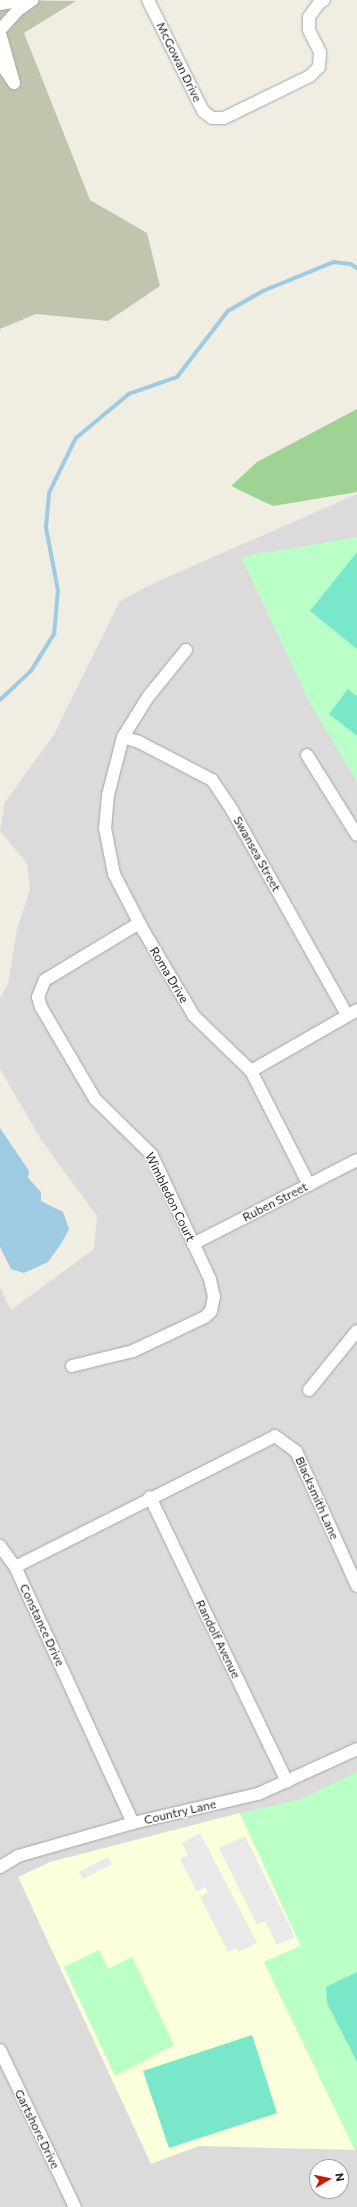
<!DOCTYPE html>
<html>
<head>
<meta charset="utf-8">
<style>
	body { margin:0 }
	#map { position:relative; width:357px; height:2207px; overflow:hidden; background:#f0ede2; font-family:Commissioner,sans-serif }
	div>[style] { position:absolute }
	.residential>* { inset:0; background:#dcdada }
	.education>* { inset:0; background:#fbffdc }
	.construction>* { inset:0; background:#c2c5ad }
	.forest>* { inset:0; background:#9ed393 }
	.park>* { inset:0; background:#baffc8 }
	.pitch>* { inset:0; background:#78e7ca }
	.parking>* { inset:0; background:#e9e9e9 }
	.water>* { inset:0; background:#9ecae2 }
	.stream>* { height:3.5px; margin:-1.75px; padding:0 1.75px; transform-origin:1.75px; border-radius:1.75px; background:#9ecae2 }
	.roads { filter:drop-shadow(0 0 1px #a4a4a4) drop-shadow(0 0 1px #a4a4a4) }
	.minor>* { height:12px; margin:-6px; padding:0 6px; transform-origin:6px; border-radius:6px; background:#fff }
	span { translate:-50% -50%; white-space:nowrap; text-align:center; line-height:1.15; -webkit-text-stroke:3px #fff; paint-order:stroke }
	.street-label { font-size:12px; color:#1d1d1d }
	.north { position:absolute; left:309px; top:2159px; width:40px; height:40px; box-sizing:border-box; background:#fff; border:1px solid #a5a5a5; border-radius:50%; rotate:81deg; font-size:11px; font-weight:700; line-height:16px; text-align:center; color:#1d1d1d }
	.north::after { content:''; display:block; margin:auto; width:14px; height:18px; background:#cb1900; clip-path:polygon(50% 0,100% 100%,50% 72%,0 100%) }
</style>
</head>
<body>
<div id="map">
	<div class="residential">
		<div style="clip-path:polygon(evenodd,357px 494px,357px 2207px,0 2207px,0 1288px,11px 1310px,94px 1249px,97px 1216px,42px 1141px,0 1069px,0 998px,8px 984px,17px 929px,30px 890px,27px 864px,0 831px,5px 802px,53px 736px,120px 601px,154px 583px,357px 494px,317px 2167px,341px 2167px,341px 2191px,317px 2191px,317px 2167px)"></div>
	</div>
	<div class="education">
		<div style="clip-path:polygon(240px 1813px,301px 1946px,264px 1962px,355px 2150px,199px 2146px,151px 2164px,18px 1877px,50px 1862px)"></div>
	</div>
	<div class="construction">
		<div style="clip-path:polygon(0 0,76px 1px,24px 33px,90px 200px,147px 233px,160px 286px,108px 321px,36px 314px,0 329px)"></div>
	</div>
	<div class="forest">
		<div style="clip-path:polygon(357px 409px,357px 492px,273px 506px,231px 486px,257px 462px)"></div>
	</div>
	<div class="park">
		<div style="clip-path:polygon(357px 537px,357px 782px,311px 705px,241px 557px)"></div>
		<div style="clip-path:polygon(357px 1772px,357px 2150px,355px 2150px,264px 1962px,301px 1946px,240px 1813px,298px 1800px)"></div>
		<div style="clip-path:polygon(99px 1950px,108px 1969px,132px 1957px,174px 2045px,115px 2076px,64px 1967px)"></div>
	</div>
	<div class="pitch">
		<div style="clip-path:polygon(357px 552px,357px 649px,310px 611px)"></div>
		<div style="clip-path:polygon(348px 689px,357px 696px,357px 736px,329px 714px)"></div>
		<div style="clip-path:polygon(357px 1972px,357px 2062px,327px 2003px,326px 1987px)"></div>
		<div style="clip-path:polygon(252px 2035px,277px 2113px,169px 2148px,143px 2071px)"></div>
	</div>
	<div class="parking">
		<div style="clip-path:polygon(200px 1833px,257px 1943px,239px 1952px,237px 1948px,228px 1952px,200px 1897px,208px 1892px,205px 1887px,197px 1892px,180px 1859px,188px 1855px,182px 1843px)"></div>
		<div style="clip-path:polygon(245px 1836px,295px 1937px,277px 1945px,265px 1921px,257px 1925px,219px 1848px)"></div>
		<div style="clip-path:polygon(108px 1857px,112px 1864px,83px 1879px,79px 1872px)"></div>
	</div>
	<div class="water">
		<div style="clip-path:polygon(0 1128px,29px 1171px,28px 1178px,41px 1192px,41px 1201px,63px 1212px,69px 1229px,61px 1244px,48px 1262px,24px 1273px,11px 1269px,0 1247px)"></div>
	</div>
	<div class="stream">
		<div style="left:0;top:700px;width:42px;rotate:-43.1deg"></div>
		<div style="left:31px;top:671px;width:44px;rotate:-58.1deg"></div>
		<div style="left:54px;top:634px;width:43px;rotate:-84.7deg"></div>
		<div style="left:58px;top:591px;width:64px;rotate:-100.8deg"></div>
		<div style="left:46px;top:528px;width:35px;rotate:-85deg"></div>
		<div style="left:49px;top:493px;width:61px;rotate:-63.9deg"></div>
		<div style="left:76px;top:438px;width:69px;rotate:-39.7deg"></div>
		<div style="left:129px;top:394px;width:51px;rotate:-19.5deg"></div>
		<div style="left:177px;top:377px;width:83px;rotate:-52.3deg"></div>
		<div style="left:228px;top:311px;width:40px;rotate:-29.7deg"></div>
		<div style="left:263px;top:291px;width:77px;rotate:-22.2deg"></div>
		<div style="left:334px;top:262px;width:17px;rotate:7deg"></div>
		<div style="left:351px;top:264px;width:7px;rotate:34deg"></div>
	</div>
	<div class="roads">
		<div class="minor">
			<div style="left:148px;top:0;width:124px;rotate:63.6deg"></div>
			<div style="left:203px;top:111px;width:11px;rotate:38deg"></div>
			<div style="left:212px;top:118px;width:12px"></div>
			<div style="left:224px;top:118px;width:96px;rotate:-26deg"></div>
			<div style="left:310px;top:76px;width:13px;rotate:-45deg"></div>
			<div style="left:319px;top:67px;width:15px;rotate:-86deg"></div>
			<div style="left:320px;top:52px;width:25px;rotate:-117deg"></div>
			<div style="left:309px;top:30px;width:13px;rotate:-90deg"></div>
			<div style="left:309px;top:17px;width:17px;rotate:-54deg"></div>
			<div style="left:319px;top:3px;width:6px;rotate:-31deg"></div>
			<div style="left:0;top:4px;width:26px;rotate:-9deg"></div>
			<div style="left:0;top:30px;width:25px;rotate:-48deg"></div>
			<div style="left:17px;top:11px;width:19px;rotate:-36deg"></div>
			<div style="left:0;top:33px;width:52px;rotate:74.4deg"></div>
			<div style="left:14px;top:83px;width:25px;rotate:-124deg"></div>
			<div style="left:186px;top:650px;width:60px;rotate:129deg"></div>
			<div style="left:148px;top:697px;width:47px;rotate:122deg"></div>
			<div style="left:123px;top:737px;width:60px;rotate:104.5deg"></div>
			<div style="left:108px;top:795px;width:33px;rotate:95deg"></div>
			<div style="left:105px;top:828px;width:47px;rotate:78.9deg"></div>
			<div style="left:114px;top:874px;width:63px;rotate:62.6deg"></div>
			<div style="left:143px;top:930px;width:100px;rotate:59.3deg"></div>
			<div style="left:194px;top:1016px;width:79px;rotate:44deg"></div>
			<div style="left:251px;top:1071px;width:128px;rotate:63deg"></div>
			<div style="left:123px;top:737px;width:17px;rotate:17deg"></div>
			<div style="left:139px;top:742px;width:82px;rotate:27.5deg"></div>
			<div style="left:212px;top:780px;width:36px;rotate:56deg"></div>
			<div style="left:232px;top:810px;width:235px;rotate:60.7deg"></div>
			<div style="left:307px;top:755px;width:94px;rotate:58deg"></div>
			<div style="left:251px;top:1071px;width:122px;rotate:-29.9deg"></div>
			<div style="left:193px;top:1244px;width:184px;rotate:-27.1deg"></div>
			<div style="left:72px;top:1366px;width:63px;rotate:-13.8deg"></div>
			<div style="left:133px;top:1351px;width:80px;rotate:-25.3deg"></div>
			<div style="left:205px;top:1317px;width:8px;rotate:-45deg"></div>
			<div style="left:211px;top:1311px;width:14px;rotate:-78deg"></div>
			<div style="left:214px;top:1297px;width:18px;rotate:-103deg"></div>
			<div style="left:210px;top:1279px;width:137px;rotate:-115.1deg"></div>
			<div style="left:152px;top:1155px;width:80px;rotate:-135.5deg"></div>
			<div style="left:95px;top:1099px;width:107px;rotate:-120.4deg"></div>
			<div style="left:41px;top:1007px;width:10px;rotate:-107deg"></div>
			<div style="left:38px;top:997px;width:18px;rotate:-68deg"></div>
			<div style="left:45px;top:980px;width:110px;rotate:-31.2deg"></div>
			<div style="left:309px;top:1390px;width:76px;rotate:-50.9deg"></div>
			<div style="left:150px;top:1497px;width:316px;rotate:64.3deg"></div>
			<div style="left:0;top:1546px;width:26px;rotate:54deg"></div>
			<div style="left:133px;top:1823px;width:282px;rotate:-114.7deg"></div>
			<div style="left:15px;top:1567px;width:291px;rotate:-26.7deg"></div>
			<div style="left:275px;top:1436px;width:26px;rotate:36deg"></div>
			<div style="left:296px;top:1451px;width:148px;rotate:65.7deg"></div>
			<div style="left:0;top:1867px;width:21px;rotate:-31deg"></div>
			<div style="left:18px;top:1856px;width:120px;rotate:-16deg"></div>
			<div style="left:133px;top:1823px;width:128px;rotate:-13.1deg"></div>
			<div style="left:258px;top:1794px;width:109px;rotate:-24.4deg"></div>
			<div style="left:0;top:2050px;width:174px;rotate:64.5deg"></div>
		</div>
	</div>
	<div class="street-label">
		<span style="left:179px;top:62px;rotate:64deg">McGowan Drive</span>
		<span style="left:257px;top:854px;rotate:61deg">Swansea Street</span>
		<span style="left:169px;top:975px;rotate:59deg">Roma Drive</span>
		<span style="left:170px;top:1197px;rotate:64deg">Wimbledon Court</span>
		<span style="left:275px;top:1202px;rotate:-27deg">Ruben Street</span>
		<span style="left:317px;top:1498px;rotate:66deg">Blacksmith Lane</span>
		<span style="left:42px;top:1625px;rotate:65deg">Constance Drive</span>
		<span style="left:218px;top:1639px;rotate:64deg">Randolf Avenue</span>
		<span style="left:180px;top:1812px;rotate:-13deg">Country Lane</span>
		<span style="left:37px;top:2129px;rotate:64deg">Gartshore Drive</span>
	</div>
	<div class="north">N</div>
</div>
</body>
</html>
